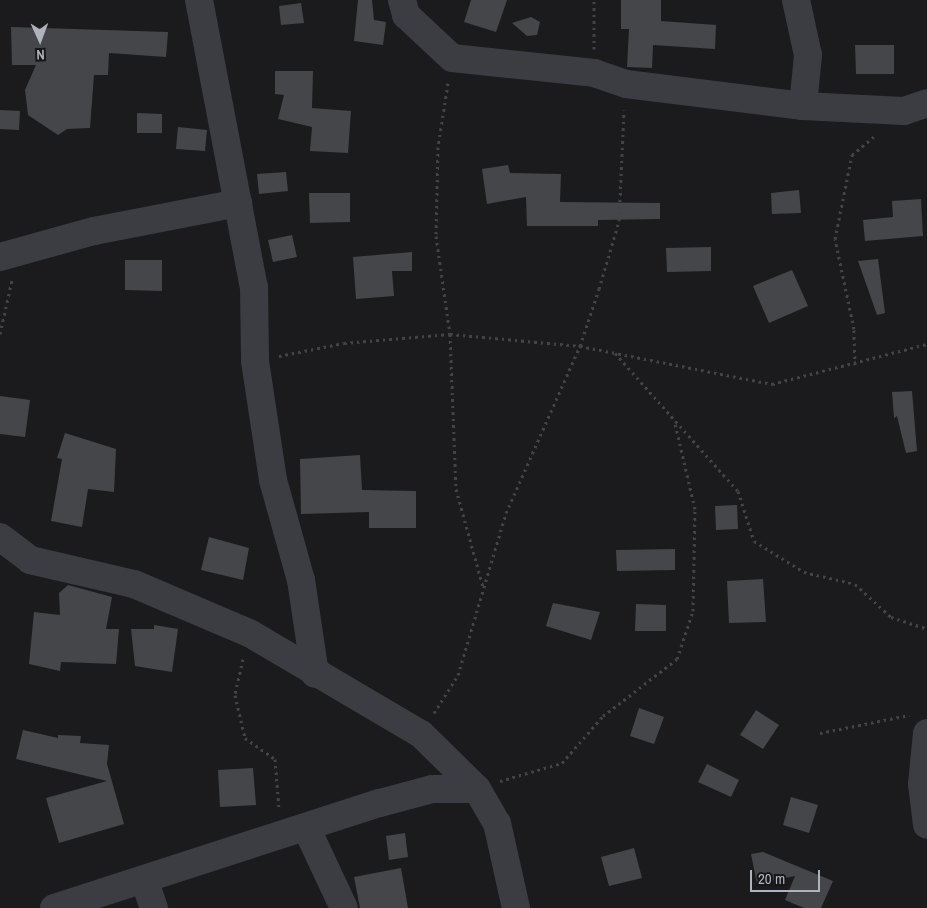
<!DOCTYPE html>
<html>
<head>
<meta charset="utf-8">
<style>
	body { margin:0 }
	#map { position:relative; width:927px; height:908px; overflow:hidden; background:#1b1b1d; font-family:"Archivo Narrow",sans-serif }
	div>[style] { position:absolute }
	.building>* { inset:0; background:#45464a }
	.path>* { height:3px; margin-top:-1.5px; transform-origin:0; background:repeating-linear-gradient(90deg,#424449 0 2.5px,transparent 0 6.5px) }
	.minor>* { height:28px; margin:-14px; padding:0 14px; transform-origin:14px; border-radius:14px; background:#3c3d42 }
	span { translate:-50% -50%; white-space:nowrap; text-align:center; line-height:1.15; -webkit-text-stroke:5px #161618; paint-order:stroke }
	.north { position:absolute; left:15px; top:15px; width:50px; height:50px; -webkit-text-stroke:4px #161618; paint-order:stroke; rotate:178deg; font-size:14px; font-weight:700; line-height:20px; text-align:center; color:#aeb3bc }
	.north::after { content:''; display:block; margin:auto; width:18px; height:22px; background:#aeb3bc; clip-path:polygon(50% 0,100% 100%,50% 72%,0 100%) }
	.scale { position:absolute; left:750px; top:870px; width:70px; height:22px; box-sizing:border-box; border:2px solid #aeb3bc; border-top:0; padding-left:6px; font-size:15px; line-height:18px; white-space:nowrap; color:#aeb3bc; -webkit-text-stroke:4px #161618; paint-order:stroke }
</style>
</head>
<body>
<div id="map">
	<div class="building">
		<div style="clip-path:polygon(358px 0,372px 0,374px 20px,386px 22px,383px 45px,354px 41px)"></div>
		<div style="clip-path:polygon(471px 0,507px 0,496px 32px,464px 22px)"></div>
		<div style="clip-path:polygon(621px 0,661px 0,661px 21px,716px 25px,715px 49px,653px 45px,652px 68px,627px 67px,629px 29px,621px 29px)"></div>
		<div style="clip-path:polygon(301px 3px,304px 23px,281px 25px,279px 6px)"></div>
		<div style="clip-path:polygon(531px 17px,540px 22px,537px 35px,527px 36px,512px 23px)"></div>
		<div style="clip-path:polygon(11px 27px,168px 32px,166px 57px,109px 53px,108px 75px,94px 75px,90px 128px,67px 129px,58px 135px,28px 115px,25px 90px,36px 65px,12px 65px)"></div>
		<div style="clip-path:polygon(855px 45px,894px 45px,894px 74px,856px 74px)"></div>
		<div style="clip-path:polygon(275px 71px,313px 71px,312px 108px,351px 111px,348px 153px,310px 151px,312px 127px,278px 119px,284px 95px,275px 94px)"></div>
		<div style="clip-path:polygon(0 110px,20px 111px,19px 130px,0 129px)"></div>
		<div style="clip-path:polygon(137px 113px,162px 114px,162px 133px,137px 133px)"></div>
		<div style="clip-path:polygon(178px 127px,207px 130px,205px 151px,176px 149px)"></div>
		<div style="clip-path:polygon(508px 165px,510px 173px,561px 174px,560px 202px,660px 203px,660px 219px,598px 220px,598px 226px,527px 226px,526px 197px,487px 204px,482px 169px)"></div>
		<div style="clip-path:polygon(286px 172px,288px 191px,259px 194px,257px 174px)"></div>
		<div style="clip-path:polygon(799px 190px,801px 213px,772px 214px,771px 193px)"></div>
		<div style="clip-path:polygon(309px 193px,350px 193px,350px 222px,310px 223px)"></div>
		<div style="clip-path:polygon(921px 199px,923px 236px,865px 241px,863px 220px,893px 217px,892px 201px)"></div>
		<div style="clip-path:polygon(292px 235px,297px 257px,273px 262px,268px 240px)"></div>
		<div style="clip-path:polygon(711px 247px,711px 271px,667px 272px,666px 248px)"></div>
		<div style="clip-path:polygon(412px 252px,412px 271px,392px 271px,394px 296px,356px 299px,353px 257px)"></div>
		<div style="clip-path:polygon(878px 259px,885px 313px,877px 315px,858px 261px)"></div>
		<div style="clip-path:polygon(125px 260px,162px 260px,162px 291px,125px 290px)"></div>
		<div style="clip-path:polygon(792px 270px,808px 306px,769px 323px,753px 286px)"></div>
		<div style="clip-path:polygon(912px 391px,917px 451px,906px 453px,897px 416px,894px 418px,892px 392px)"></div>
		<div style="clip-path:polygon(0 396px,30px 400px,25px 437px,0 434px)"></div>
		<div style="clip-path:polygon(65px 433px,116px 449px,114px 492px,88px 489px,82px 527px,51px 521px,62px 459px,57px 458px)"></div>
		<div style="clip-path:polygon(360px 455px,362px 490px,416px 491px,416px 528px,369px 528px,369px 512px,301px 514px,300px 459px)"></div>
		<div style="clip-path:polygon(737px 505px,738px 529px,716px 530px,715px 506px)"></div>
		<div style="clip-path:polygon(209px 537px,249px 548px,243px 580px,201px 570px)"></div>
		<div style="clip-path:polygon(675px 549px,675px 570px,617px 571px,616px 550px)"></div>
		<div style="clip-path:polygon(763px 579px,766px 622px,729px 623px,727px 581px)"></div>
		<div style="clip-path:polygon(68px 585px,112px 597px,106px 629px,119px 629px,116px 664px,61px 662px,60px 671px,29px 664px,34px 612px,60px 615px,59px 593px)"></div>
		<div style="clip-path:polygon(553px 603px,600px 612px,591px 640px,546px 626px)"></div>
		<div style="clip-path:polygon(636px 604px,666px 605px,666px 631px,635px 631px)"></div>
		<div style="clip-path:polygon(154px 625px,178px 629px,172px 672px,135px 666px,131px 629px,154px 629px)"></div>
		<div style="clip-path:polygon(639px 708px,664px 717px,654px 744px,630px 736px)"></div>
		<div style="clip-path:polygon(756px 710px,779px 725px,763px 749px,740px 735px)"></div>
		<div style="clip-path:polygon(23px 730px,58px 738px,58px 735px,81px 736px,80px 743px,109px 745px,107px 764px,124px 824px,59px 843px,46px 798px,107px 781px,16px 759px)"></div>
		<div style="clip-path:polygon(707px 764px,739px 780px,731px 797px,698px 782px)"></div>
		<div style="clip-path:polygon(253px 768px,256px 805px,220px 807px,218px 770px)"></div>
		<div style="clip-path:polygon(791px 797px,818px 805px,809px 833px,783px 825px)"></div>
		<div style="clip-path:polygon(405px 833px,408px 857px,389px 860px,386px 836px)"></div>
		<div style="clip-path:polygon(634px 848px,642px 878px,609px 886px,601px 857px)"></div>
		<div style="clip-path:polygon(763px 852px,833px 881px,821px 908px,804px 908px,785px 900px,795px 876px,757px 884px,751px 854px)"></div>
		<div style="clip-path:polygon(401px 868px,408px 908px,360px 908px,354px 877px)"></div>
	</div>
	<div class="path">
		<div style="left:594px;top:49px;width:49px;rotate:-90deg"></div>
		<div style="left:448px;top:83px;width:65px;rotate:98.9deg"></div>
		<div style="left:438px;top:147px;width:89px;rotate:91.3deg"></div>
		<div style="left:436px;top:236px;width:99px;rotate:81.9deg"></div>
		<div style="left:450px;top:334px;width:155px;rotate:87.8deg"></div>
		<div style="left:456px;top:489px;width:102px;rotate:74.6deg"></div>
		<div style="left:0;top:334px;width:55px;rotate:-77.5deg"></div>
		<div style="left:615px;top:353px;width:185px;rotate:48.3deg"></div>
		<div style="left:738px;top:491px;width:52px;rotate:72.3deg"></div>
		<div style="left:754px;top:541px;width:59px;rotate:31.8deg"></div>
		<div style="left:804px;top:572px;width:52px;rotate:13.2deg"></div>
		<div style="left:855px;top:584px;width:49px;rotate:42.5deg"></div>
		<div style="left:891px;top:617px;width:38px;rotate:18deg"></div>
		<div style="left:279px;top:356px;width:66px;rotate:-11.3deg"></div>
		<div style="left:344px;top:343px;width:106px;rotate:-4.9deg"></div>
		<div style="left:450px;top:334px;width:131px;rotate:5.3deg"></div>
		<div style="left:580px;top:346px;width:196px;rotate:11.2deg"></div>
		<div style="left:772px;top:384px;width:160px;rotate:-14.5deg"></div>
		<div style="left:855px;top:365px;width:36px;rotate:-92deg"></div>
		<div style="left:854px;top:329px;width:92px;rotate:-101.9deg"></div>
		<div style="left:835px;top:239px;width:86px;rotate:-78.6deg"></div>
		<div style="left:852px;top:155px;width:30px;rotate:-40deg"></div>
		<div style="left:243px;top:659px;width:37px;rotate:103deg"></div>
		<div style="left:235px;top:695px;width:44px;rotate:76.9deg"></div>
		<div style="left:245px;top:738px;width:37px;rotate:35deg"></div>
		<div style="left:275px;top:759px;width:51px;rotate:85.5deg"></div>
		<div style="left:434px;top:713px;width:45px;rotate:-57.7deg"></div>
		<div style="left:458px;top:675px;width:169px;rotate:-73.5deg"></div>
		<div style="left:506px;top:513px;width:183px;rotate:-66.1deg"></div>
		<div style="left:580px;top:346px;width:60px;rotate:-71.6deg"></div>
		<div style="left:599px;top:289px;width:71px;rotate:-73.6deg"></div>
		<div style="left:619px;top:221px;width:111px;rotate:-87.4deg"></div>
		<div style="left:820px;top:733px;width:91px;rotate:-11.4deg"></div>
		<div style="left:500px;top:781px;width:65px;rotate:-16.2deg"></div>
		<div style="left:562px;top:763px;width:62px;rotate:-48.9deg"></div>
		<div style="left:603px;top:716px;width:93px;rotate:-37.6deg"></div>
		<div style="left:677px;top:659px;width:51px;rotate:-71.6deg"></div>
		<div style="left:693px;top:611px;width:102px;rotate:-88.9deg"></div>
		<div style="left:695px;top:509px;width:88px;rotate:-103.1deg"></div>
	</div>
	<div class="minor">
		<div style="left:199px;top:0;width:292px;rotate:79.2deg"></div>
		<div style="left:254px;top:287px;width:74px;rotate:89.2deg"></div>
		<div style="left:255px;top:361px;width:120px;rotate:81.4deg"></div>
		<div style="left:273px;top:480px;width:104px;rotate:74.4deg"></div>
		<div style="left:301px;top:580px;width:95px;rotate:81.5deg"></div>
		<div style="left:402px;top:0;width:16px;rotate:75deg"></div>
		<div style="left:406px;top:15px;width:63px;rotate:43.1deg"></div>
		<div style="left:452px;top:58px;width:143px;rotate:6deg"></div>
		<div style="left:594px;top:73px;width:34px;rotate:19deg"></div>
		<div style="left:626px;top:84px;width:178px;rotate:7.1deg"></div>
		<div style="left:803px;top:106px;width:101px;rotate:2.8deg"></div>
		<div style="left:904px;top:111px;width:24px;rotate:-19deg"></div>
		<div style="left:796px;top:0;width:56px;rotate:77.7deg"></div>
		<div style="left:808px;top:55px;width:51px;rotate:95.6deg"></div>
		<div style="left:0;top:257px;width:98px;rotate:-15.5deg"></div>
		<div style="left:94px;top:231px;width:147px;rotate:-11deg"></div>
		<div style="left:0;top:537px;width:38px;rotate:37deg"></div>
		<div style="left:30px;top:560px;width:107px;rotate:13deg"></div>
		<div style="left:134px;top:584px;width:127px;rotate:23.1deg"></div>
		<div style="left:251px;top:634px;width:197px;rotate:30.5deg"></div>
		<div style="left:421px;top:734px;width:78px;rotate:44.5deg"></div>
		<div style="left:927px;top:733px;width:51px;rotate:95.6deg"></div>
		<div style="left:922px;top:784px;width:41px;rotate:83deg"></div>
		<div style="left:306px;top:827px;width:89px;rotate:64.9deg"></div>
		<div style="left:145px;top:882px;width:28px;rotate:71deg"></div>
		<div style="left:54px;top:908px;width:342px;rotate:-17.9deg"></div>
		<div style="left:380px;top:803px;width:54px;rotate:-15.1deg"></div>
		<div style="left:432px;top:789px;width:45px"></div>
		<div style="left:477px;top:789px;width:39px;rotate:60deg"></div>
		<div style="left:497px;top:823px;width:87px;rotate:77.4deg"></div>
	</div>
	<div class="north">N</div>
	<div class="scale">20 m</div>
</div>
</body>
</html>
